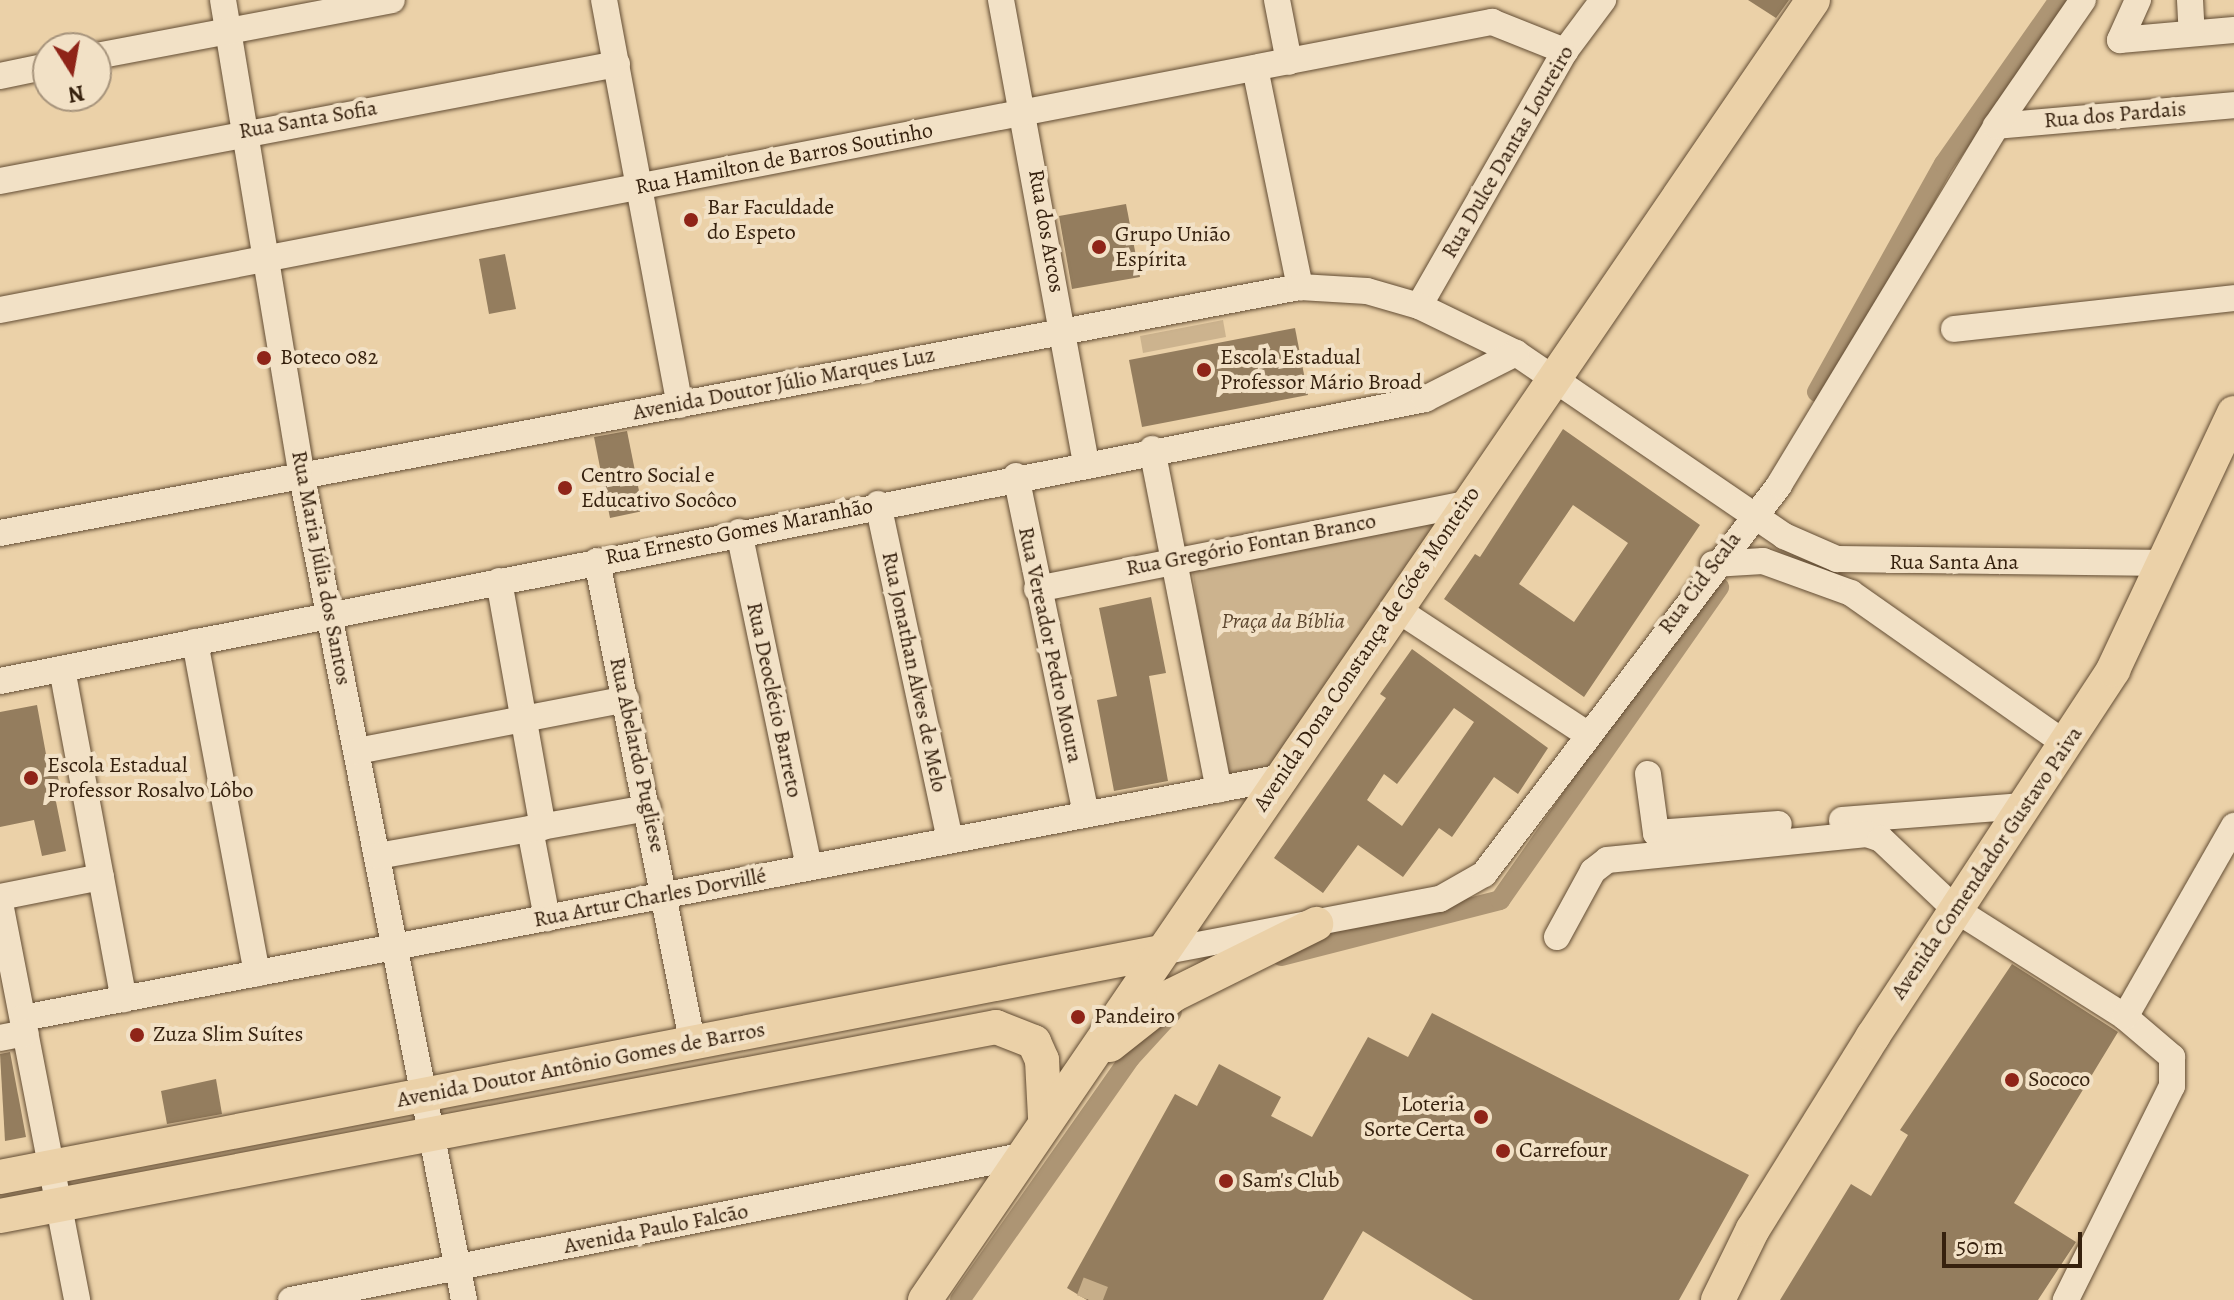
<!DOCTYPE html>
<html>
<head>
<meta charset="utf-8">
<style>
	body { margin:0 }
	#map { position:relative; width:2234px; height:1300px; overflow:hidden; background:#ebd1a8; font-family:Alegreya,serif }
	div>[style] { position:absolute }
	.green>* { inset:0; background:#ccb38e }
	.canal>* { height:20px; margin:-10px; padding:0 10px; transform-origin:10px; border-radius:10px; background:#ad9574 }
	.building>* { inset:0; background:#947d5e }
	.minor-tunnel>* { height:26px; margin-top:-13px; transform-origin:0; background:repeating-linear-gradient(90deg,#c7ae89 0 26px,transparent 0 39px) }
	.roads { filter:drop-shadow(0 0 2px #634d34) drop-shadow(0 0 2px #634d34) }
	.minor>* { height:26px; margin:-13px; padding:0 13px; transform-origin:13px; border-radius:13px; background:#f2e1c6 }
	.major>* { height:34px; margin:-17px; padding:0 17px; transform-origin:17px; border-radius:17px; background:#ebd1a8 }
	.dots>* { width:22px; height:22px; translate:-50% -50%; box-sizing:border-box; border:4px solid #f2e1c6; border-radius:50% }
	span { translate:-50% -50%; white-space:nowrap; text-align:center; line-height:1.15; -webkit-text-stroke:8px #f2e1c6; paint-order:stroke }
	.street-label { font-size:22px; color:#36210e }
	.poi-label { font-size:22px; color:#36210e }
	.left { translate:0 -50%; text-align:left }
	.right { translate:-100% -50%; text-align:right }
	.park-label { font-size:22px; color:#5c462e; font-style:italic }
	.north { position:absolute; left:32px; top:32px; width:80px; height:80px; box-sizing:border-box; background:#f2e1c6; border:2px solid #a7947c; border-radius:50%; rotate:169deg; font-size:22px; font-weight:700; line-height:32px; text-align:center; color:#36210e }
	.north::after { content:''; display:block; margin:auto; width:28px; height:36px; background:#8f2418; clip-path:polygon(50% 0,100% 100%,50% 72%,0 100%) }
	.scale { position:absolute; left:1942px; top:1232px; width:140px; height:36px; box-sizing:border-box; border:4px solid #36210e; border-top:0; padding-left:10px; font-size:24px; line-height:28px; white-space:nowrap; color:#36210e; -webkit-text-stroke:6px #f2e1c6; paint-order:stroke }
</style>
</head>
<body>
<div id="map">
	<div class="green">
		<div style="clip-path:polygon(1223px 320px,1226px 337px,1143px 353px,1140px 336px)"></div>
		<div style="clip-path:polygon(1466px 504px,1263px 800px,1222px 790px,1193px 574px,1179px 557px)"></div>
	</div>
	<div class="canal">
		<div style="left:1817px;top:392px;width:261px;rotate:-60.9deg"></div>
		<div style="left:1944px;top:164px;width:200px;rotate:-55deg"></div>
		<div style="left:1281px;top:956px;width:226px;rotate:-14.3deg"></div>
		<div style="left:1500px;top:900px;width:382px;rotate:-55deg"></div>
		<div style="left:960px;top:1300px;width:296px;rotate:-54.9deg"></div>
		<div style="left:1130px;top:1058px;width:62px;rotate:-47.6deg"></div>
	</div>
	<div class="building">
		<div style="clip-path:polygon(1748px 0,1789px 0,1776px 18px)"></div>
		<div style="clip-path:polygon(1126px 204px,1140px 277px,1072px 289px,1059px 216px)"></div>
		<div style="clip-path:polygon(505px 254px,516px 309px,489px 314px,479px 259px)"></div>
		<div style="clip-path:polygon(1295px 328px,1308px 395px,1142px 427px,1129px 360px)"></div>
		<div style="clip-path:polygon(evenodd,1563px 429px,1700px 525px,1584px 697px,1444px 599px,1475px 554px,1480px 557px,1563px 429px,1573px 505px,1628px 543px,1574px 622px,1519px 584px,1573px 505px)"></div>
		<div style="clip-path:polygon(627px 431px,643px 511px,610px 518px,594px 437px)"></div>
		<div style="clip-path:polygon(1151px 597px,1166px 673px,1149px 676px,1168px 781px,1114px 791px,1097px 700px,1117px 696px,1099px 608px)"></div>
		<div style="clip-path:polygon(evenodd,1412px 649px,1548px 748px,1518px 794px,1494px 777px,1452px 837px,1439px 828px,1403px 877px,1358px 845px,1323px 893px,1274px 858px,1386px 698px,1380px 694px,1412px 649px,1454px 708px,1474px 722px,1402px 826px,1367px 800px,1384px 774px,1397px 784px,1454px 708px)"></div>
		<div style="clip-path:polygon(37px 705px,48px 765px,55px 764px,60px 786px,53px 787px,66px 851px,42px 856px,34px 820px,0 827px,0 712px)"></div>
		<div style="clip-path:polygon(2012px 964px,2118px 1032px,2014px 1203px,2076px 1242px,2038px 1300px,1780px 1300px,1851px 1184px,1871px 1196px,1908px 1135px,1900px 1130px)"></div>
		<div style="clip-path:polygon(1432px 1013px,1749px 1175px,1679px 1300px,1473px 1300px,1363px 1231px,1323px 1300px,1087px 1300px,1067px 1288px,1175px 1094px,1197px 1106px,1219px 1064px,1281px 1097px,1271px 1116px,1312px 1137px,1368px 1037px,1408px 1057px)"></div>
		<div style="clip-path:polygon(10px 1052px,26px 1137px,5px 1141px,0 1054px)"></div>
		<div style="clip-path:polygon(216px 1079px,222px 1114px,167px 1124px,161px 1091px)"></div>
	</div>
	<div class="minor-tunnel">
		<div style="left:1089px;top:1300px;width:19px;rotate:-69deg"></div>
	</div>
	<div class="roads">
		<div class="minor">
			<div style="left:223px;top:0;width:483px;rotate:80.6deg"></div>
			<div style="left:302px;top:477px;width:839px;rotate:78.86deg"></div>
			<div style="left:604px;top:0;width:412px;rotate:79.4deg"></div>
			<div style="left:1001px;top:0;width:470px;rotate:79.6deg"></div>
			<div style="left:1277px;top:0;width:63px;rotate:79deg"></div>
			<div style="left:2138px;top:0;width:44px;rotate:114.2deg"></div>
			<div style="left:2120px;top:40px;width:114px;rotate:-5deg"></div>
			<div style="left:2190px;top:0;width:33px;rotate:87deg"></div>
			<div style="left:96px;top:56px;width:301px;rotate:-10.7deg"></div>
			<div style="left:1255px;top:68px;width:224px;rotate:78.4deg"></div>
			<div style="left:0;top:76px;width:49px;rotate:-11.8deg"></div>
			<div style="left:1996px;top:126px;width:239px;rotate:-5deg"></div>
			<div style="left:0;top:181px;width:628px;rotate:-10.74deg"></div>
			<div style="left:1419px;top:306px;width:294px;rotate:-60.2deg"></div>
			<div style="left:1565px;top:51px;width:64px;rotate:-53.3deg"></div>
			<div style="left:0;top:310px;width:1520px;rotate:-10.93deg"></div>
			<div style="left:1492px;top:22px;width:79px;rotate:21.7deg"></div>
			<div style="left:1954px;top:329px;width:282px;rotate:-6.3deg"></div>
			<div style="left:1152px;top:449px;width:347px;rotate:78.9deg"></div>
			<div style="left:1016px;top:476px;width:345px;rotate:78.3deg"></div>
			<div style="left:878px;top:504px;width:344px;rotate:77.9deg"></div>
			<div style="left:739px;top:532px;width:342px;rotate:78.2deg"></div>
			<div style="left:0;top:533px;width:1323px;rotate:-10.72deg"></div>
			<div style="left:1300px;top:287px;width:67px;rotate:3.4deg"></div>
			<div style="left:1367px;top:291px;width:54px;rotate:16.1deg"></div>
			<div style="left:1419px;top:306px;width:108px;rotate:25.9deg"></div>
			<div style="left:1516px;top:353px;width:325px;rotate:34.3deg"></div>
			<div style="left:1784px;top:536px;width:58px;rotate:23.5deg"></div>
			<div style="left:1837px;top:559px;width:330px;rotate:0.7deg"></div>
			<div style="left:597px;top:561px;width:492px;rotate:78.8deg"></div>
			<div style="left:1713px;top:564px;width:50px;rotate:-3.4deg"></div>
			<div style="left:1763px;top:561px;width:94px;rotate:20deg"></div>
			<div style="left:1851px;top:593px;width:264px;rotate:35.1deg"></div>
			<div style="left:499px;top:581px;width:250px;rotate:79.9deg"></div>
			<div style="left:1037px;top:589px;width:437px;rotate:-11.2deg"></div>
			<div style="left:1395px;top:608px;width:231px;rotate:33.3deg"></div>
			<div style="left:195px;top:642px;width:337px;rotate:79.4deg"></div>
			<div style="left:62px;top:669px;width:336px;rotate:79.4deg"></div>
			<div style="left:0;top:681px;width:1453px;rotate:-11.19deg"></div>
			<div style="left:1425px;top:399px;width:102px;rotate:-26.8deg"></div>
			<div style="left:357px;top:751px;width:274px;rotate:-10.9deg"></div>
			<div style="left:1648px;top:774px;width:60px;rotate:82.3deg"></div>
			<div style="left:1656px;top:833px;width:123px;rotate:-4.2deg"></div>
			<div style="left:1842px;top:820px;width:185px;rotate:-4.4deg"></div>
			<div style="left:530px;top:829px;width:91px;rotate:79.2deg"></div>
			<div style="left:378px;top:856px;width:274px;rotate:-10.1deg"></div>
			<div style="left:0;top:897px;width:103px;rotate:-11.2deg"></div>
			<div style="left:0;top:903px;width:404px;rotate:79deg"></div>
			<div style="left:1557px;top:937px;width:75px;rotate:-61.4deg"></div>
			<div style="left:1593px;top:871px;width:18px;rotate:-38deg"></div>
			<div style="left:1607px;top:860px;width:261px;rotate:-5.7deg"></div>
			<div style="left:1867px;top:834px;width:15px;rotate:20deg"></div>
			<div style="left:1881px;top:839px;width:103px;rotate:43.4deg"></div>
			<div style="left:1956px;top:910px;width:200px;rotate:32.3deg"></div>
			<div style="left:2125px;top:1017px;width:62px;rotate:40.4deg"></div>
			<div style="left:2172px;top:1057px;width:29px;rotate:90deg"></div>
			<div style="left:2172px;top:1086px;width:239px;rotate:116.4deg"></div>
			<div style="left:1161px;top:952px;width:284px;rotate:-10.8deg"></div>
			<div style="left:1440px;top:899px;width:51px;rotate:-29.6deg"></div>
			<div style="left:1484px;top:874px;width:488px;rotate:-52.8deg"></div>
			<div style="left:1779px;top:485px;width:419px;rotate:-58.8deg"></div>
			<div style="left:1996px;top:126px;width:153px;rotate:-55.4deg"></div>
			<div style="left:2125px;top:1017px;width:220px;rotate:-60.3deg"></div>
			<div style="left:23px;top:1018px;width:1277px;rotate:-10.83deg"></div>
			<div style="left:0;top:1038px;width:26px;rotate:-11deg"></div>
			<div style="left:291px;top:1300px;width:744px;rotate:-11.16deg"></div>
		</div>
		<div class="major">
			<div style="left:1110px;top:1045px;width:80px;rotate:-38.4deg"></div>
			<div style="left:1173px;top:995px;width:160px;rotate:-26.4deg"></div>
			<div style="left:0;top:1177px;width:1183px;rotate:-10.97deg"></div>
			<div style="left:0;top:1216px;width:1014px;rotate:-10.74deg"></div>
			<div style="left:996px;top:1027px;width:41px;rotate:21.5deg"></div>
			<div style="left:1034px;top:1042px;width:20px;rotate:66deg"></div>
			<div style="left:1042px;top:1060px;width:58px;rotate:87deg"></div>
			<div style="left:925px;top:1300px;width:1574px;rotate:-55.66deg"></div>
			<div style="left:1718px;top:1300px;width:79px;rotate:-63.8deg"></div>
			<div style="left:1753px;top:1229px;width:227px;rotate:-58.1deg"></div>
			<div style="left:1873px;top:1036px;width:438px;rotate:-56.7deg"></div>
			<div style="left:2113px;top:670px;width:284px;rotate:-64.8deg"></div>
		</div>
	</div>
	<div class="dots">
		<div style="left:691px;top:220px;background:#8f2418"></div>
		<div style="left:1099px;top:247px;background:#8f2418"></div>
		<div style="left:264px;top:358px;background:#8f2418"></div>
		<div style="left:1204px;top:370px;background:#8f2418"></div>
		<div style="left:565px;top:488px;background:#8f2418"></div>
		<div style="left:31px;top:778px;background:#8f2418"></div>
		<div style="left:1078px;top:1017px;background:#8f2418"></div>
		<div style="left:137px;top:1035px;background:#8f2418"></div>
		<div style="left:2012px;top:1080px;background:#8f2418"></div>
		<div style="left:1481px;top:1117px;background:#8f2418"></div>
		<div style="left:1503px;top:1151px;background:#8f2418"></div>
		<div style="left:1226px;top:1181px;background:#8f2418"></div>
	</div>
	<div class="street-label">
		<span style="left:2115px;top:115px;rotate:-5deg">Rua dos Pardais</span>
		<span style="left:308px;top:120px;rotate:-10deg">Rua Santa Sofia</span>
		<span style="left:1508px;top:152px;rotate:-60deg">Rua Dulce Dantas Loureiro</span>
		<span style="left:784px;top:159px;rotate:-11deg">Rua Hamilton de Barros Soutinho</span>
		<span style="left:1046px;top:231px;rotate:80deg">Rua dos Arcos</span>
		<span style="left:784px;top:384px;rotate:-11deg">Avenida Doutor Júlio Marques Luz</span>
		<span style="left:739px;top:532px;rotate:-11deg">Rua Ernesto Gomes Maranhão</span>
		<span style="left:1251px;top:545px;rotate:-11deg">Rua Gregório Fontan Branco</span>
		<span style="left:1954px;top:563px">Rua Santa Ana</span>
		<span style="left:321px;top:568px;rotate:79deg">Rua Maria Júlia dos Santos</span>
		<span style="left:1700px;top:583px;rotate:-53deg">Rua Cid Scala</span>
		<span style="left:1050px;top:645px;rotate:78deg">Rua Vereador Pedro Moura</span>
		<span style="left:1367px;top:649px;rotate:-56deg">Avenida Dona Constança de Góes Monteiro</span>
		<span style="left:914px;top:672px;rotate:78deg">Rua Jonathan Alves de Melo</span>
		<span style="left:774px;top:700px;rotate:78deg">Rua Deoclécio Barreto</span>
		<span style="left:637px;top:755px;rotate:78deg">Rua Abelardo Pugliese</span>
		<span style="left:1987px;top:863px;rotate:-56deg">Avenida Comendador Gustavo Paiva</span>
		<span style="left:650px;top:898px;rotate:-11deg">Rua Artur Charles Dorvillé</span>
		<span style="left:581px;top:1065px;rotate:-11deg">Avenida Doutor Antônio Gomes de Barros</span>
		<span style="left:656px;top:1229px;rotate:-11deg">Avenida Paulo Falcão</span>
	</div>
	<div class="poi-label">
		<span class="left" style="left:707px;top:220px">Bar Faculdade<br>do Espeto</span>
		<span class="left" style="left:1115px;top:247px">Grupo União<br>Espírita</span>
		<span class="left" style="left:1220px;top:370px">Escola Estadual<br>Professor Mário Broad</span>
		<span class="left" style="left:280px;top:358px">Boteco 082</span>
		<span class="left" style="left:581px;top:488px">Centro Social e<br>Educativo Socôco</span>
		<span class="left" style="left:47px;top:778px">Escola Estadual<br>Professor Rosalvo Lôbo</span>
		<span class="left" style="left:1094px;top:1017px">Pandeiro</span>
		<span class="left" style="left:153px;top:1035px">Zuza Slim Suítes</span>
		<span class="left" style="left:2028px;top:1080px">Sococo</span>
		<span class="right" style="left:1465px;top:1117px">Loteria<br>Sorte Certa</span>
		<span class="left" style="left:1519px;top:1151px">Carrefour</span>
		<span class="left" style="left:1242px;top:1181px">Sam's Club</span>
	</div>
	<div class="park-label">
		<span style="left:1283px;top:622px">Praça da Bíblia</span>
	</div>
	<div class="north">N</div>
	<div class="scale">50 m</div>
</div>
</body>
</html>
